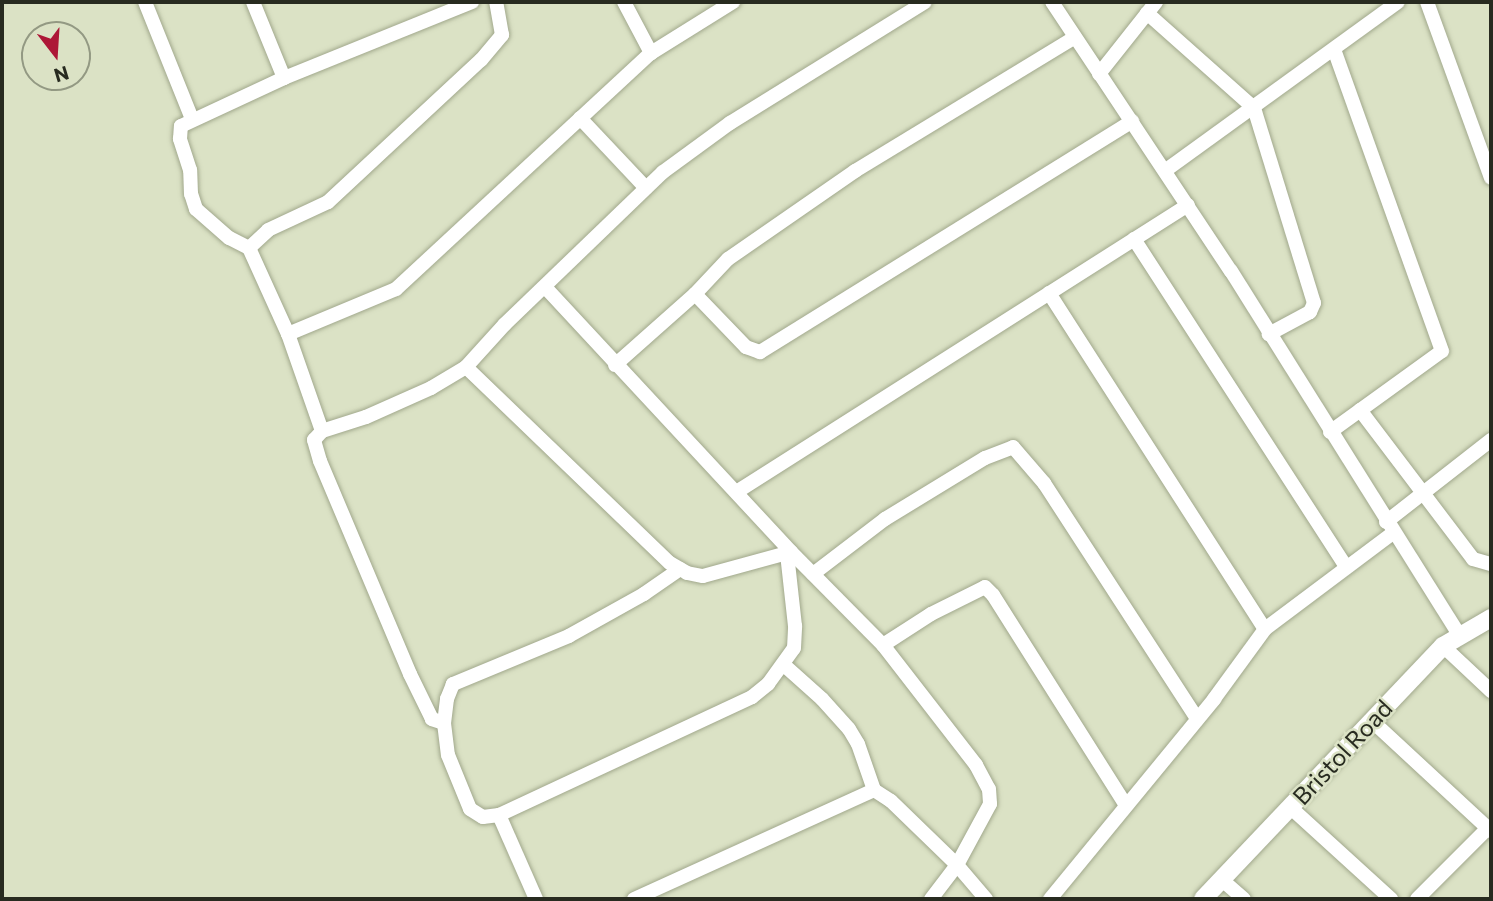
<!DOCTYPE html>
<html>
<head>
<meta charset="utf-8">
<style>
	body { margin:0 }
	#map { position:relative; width:1493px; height:901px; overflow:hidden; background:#dbe2c5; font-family:Commissioner,sans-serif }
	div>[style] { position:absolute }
	.roads { filter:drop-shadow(0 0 2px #a1a88c) drop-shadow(0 0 2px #a1a88c) }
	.minor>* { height:14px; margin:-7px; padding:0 7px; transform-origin:7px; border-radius:7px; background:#fff }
	.tertiary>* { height:18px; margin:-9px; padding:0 9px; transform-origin:9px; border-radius:9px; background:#fff }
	span { translate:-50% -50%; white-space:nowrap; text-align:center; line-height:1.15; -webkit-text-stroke:5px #dbe2c5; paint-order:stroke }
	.street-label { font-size:24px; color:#282b20 }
	.frame { position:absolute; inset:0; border:4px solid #282b20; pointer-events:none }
	.north { position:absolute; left:21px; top:21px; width:70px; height:70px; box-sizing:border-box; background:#dbe2c5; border:2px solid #939983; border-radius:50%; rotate:163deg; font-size:19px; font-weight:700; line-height:28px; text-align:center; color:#282b20 }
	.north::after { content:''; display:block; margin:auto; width:24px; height:32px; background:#ad1737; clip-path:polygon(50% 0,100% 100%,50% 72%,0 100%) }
</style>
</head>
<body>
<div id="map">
	<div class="roads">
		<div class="minor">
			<div style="left:145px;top:2px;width:126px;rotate:68.1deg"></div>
			<div style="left:253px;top:2px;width:82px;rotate:67.8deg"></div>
			<div style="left:624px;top:2px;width:58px;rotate:62.1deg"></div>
			<div style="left:1052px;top:2px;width:323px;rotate:56.4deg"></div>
			<div style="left:1231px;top:271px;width:430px;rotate:57.9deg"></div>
			<div style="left:1427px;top:2px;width:187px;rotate:70deg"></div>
			<div style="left:1147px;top:13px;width:143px;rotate:41.6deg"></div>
			<div style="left:1254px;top:108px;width:204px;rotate:72.9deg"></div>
			<div style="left:1314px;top:303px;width:10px;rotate:114deg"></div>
			<div style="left:1310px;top:312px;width:47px;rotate:151.8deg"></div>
			<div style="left:1099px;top:74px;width:92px;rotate:-51.6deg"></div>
			<div style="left:580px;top:118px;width:96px;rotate:46.7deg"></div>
			<div style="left:1166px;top:170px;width:286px;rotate:-35.9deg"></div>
			<div style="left:1134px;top:239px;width:391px;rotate:57.1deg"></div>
			<div style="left:249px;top:248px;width:26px;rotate:-43deg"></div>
			<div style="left:268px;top:230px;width:66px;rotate:-25deg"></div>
			<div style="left:328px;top:202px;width:209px;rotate:-42.9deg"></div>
			<div style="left:481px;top:60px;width:33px;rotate:-50deg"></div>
			<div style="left:502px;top:35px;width:34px;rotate:-100deg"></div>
			<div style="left:545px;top:287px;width:362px;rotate:47.1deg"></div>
			<div style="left:791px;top:552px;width:131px;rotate:45.3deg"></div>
			<div style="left:883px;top:645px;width:152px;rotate:52.2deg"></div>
			<div style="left:976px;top:765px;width:27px;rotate:62deg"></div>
			<div style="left:989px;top:789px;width:15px;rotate:86deg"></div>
			<div style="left:990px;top:804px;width:69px;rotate:118.4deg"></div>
			<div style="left:957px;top:865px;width:43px;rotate:127.4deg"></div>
			<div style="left:1049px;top:293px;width:399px;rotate:57.3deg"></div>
			<div style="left:695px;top:294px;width:74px;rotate:46.1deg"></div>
			<div style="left:746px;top:347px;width:15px;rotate:20deg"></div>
			<div style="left:760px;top:352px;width:438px;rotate:-31.8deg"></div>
			<div style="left:288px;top:334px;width:117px;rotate:-22.6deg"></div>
			<div style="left:396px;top:289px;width:347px;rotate:-42.8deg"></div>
			<div style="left:651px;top:53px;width:97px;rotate:-31.9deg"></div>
			<div style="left:615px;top:365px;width:107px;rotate:-41.6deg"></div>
			<div style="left:695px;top:294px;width:48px;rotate:-46.7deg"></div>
			<div style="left:728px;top:259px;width:155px;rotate:-34.7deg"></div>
			<div style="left:855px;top:171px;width:256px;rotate:-31.3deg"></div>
			<div style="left:466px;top:367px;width:283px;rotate:43.9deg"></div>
			<div style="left:670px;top:563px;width:20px;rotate:30deg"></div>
			<div style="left:687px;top:573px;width:16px;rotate:11deg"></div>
			<div style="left:703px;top:576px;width:91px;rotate:-15.3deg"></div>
			<div style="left:1360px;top:410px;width:187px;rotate:52.8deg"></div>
			<div style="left:1473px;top:559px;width:19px;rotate:16deg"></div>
			<div style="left:322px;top:431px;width:103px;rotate:-109.3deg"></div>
			<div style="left:288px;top:334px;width:94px;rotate:-114.4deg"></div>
			<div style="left:249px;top:248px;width:22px;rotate:-153deg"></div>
			<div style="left:229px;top:238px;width:44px;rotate:-138.7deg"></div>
			<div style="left:196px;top:209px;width:16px;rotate:-108deg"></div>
			<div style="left:191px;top:194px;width:24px;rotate:-92deg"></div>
			<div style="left:190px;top:170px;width:33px;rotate:-108deg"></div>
			<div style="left:180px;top:139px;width:13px;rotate:-86deg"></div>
			<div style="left:181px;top:126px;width:114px;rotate:-25deg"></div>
			<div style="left:284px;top:78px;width:203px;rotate:-22deg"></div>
			<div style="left:1330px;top:432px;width:138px;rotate:-35.9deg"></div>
			<div style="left:1442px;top:351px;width:320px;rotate:-109.7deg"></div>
			<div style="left:738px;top:491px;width:533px;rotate:-32.44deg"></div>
			<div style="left:1386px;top:522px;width:133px;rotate:-38deg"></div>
			<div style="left:680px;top:569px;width:44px;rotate:145.2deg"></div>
			<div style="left:644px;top:594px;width:86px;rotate:150.8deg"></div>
			<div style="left:569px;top:636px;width:126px;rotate:157.5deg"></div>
			<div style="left:453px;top:684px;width:16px;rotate:112deg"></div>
			<div style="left:447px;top:699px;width:24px;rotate:97deg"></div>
			<div style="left:444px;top:723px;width:32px;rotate:83deg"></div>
			<div style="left:448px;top:755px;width:58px;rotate:67.8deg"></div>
			<div style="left:470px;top:809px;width:15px;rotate:32deg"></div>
			<div style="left:483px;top:817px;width:16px;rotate:-7deg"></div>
			<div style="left:499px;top:815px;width:279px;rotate:-25deg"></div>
			<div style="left:752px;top:697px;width:21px;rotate:-39deg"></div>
			<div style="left:768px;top:684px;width:44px;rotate:-54.2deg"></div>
			<div style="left:794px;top:648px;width:22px;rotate:-87deg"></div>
			<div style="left:795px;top:626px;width:73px;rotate:-96.3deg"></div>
			<div style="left:813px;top:574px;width:91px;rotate:-37.4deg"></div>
			<div style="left:885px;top:519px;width:117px;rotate:-31.4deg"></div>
			<div style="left:985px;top:458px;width:30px;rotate:-21deg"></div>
			<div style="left:1013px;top:447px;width:48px;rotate:49.3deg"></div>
			<div style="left:1044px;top:483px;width:281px;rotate:57deg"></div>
			<div style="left:883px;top:645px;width:57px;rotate:-32.9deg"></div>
			<div style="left:931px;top:614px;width:60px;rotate:-26.6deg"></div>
			<div style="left:985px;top:587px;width:11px;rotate:45deg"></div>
			<div style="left:993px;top:595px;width:249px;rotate:57.7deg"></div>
			<div style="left:1443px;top:646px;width:66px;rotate:43.2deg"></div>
			<div style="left:784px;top:665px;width:51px;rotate:41.8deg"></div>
			<div style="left:822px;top:699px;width:40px;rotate:48deg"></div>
			<div style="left:849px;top:729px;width:17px;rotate:59deg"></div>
			<div style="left:858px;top:744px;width:49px;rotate:70.8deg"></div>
			<div style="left:874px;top:790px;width:20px;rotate:33deg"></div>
			<div style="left:891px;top:801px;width:92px;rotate:44.1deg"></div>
			<div style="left:957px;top:865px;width:45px;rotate:49.5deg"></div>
			<div style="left:1371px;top:720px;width:163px;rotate:42.8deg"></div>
			<div style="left:444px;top:723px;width:13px;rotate:-162deg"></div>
			<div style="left:432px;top:719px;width:50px;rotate:-116.1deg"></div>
			<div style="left:410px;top:674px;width:231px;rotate:-112.9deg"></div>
			<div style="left:320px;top:461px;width:22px;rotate:-106deg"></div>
			<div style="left:314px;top:440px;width:12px;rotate:-48deg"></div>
			<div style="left:322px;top:431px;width:46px;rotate:-17.7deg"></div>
			<div style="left:366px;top:417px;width:71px;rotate:-24deg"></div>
			<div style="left:431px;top:388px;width:41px;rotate:-31deg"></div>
			<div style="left:466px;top:367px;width:58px;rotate:-47.8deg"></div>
			<div style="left:505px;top:324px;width:219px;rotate:-43.9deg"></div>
			<div style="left:663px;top:172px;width:83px;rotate:-36.2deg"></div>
			<div style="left:730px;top:123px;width:229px;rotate:-31.8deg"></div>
			<div style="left:1290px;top:807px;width:137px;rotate:42.3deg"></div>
			<div style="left:499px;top:815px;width:92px;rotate:66.2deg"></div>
			<div style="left:1221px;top:879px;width:30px;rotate:41deg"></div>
			<div style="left:634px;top:899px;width:264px;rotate:-24.4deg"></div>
			<div style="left:1050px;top:899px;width:259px;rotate:-50.6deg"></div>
			<div style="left:1214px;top:699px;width:87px;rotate:-53.9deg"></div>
			<div style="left:1265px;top:629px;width:160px;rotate:-36.9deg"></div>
			<div style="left:1417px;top:899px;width:100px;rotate:-45deg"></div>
		</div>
		<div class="tertiary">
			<div style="left:1203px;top:899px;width:349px;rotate:-46.5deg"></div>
			<div style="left:1443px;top:646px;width:56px;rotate:-30.3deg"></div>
		</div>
	</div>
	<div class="street-label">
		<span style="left:1342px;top:752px;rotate:-47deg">Bristol Road</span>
	</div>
	<div class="frame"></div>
	<div class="north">N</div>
</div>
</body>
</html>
